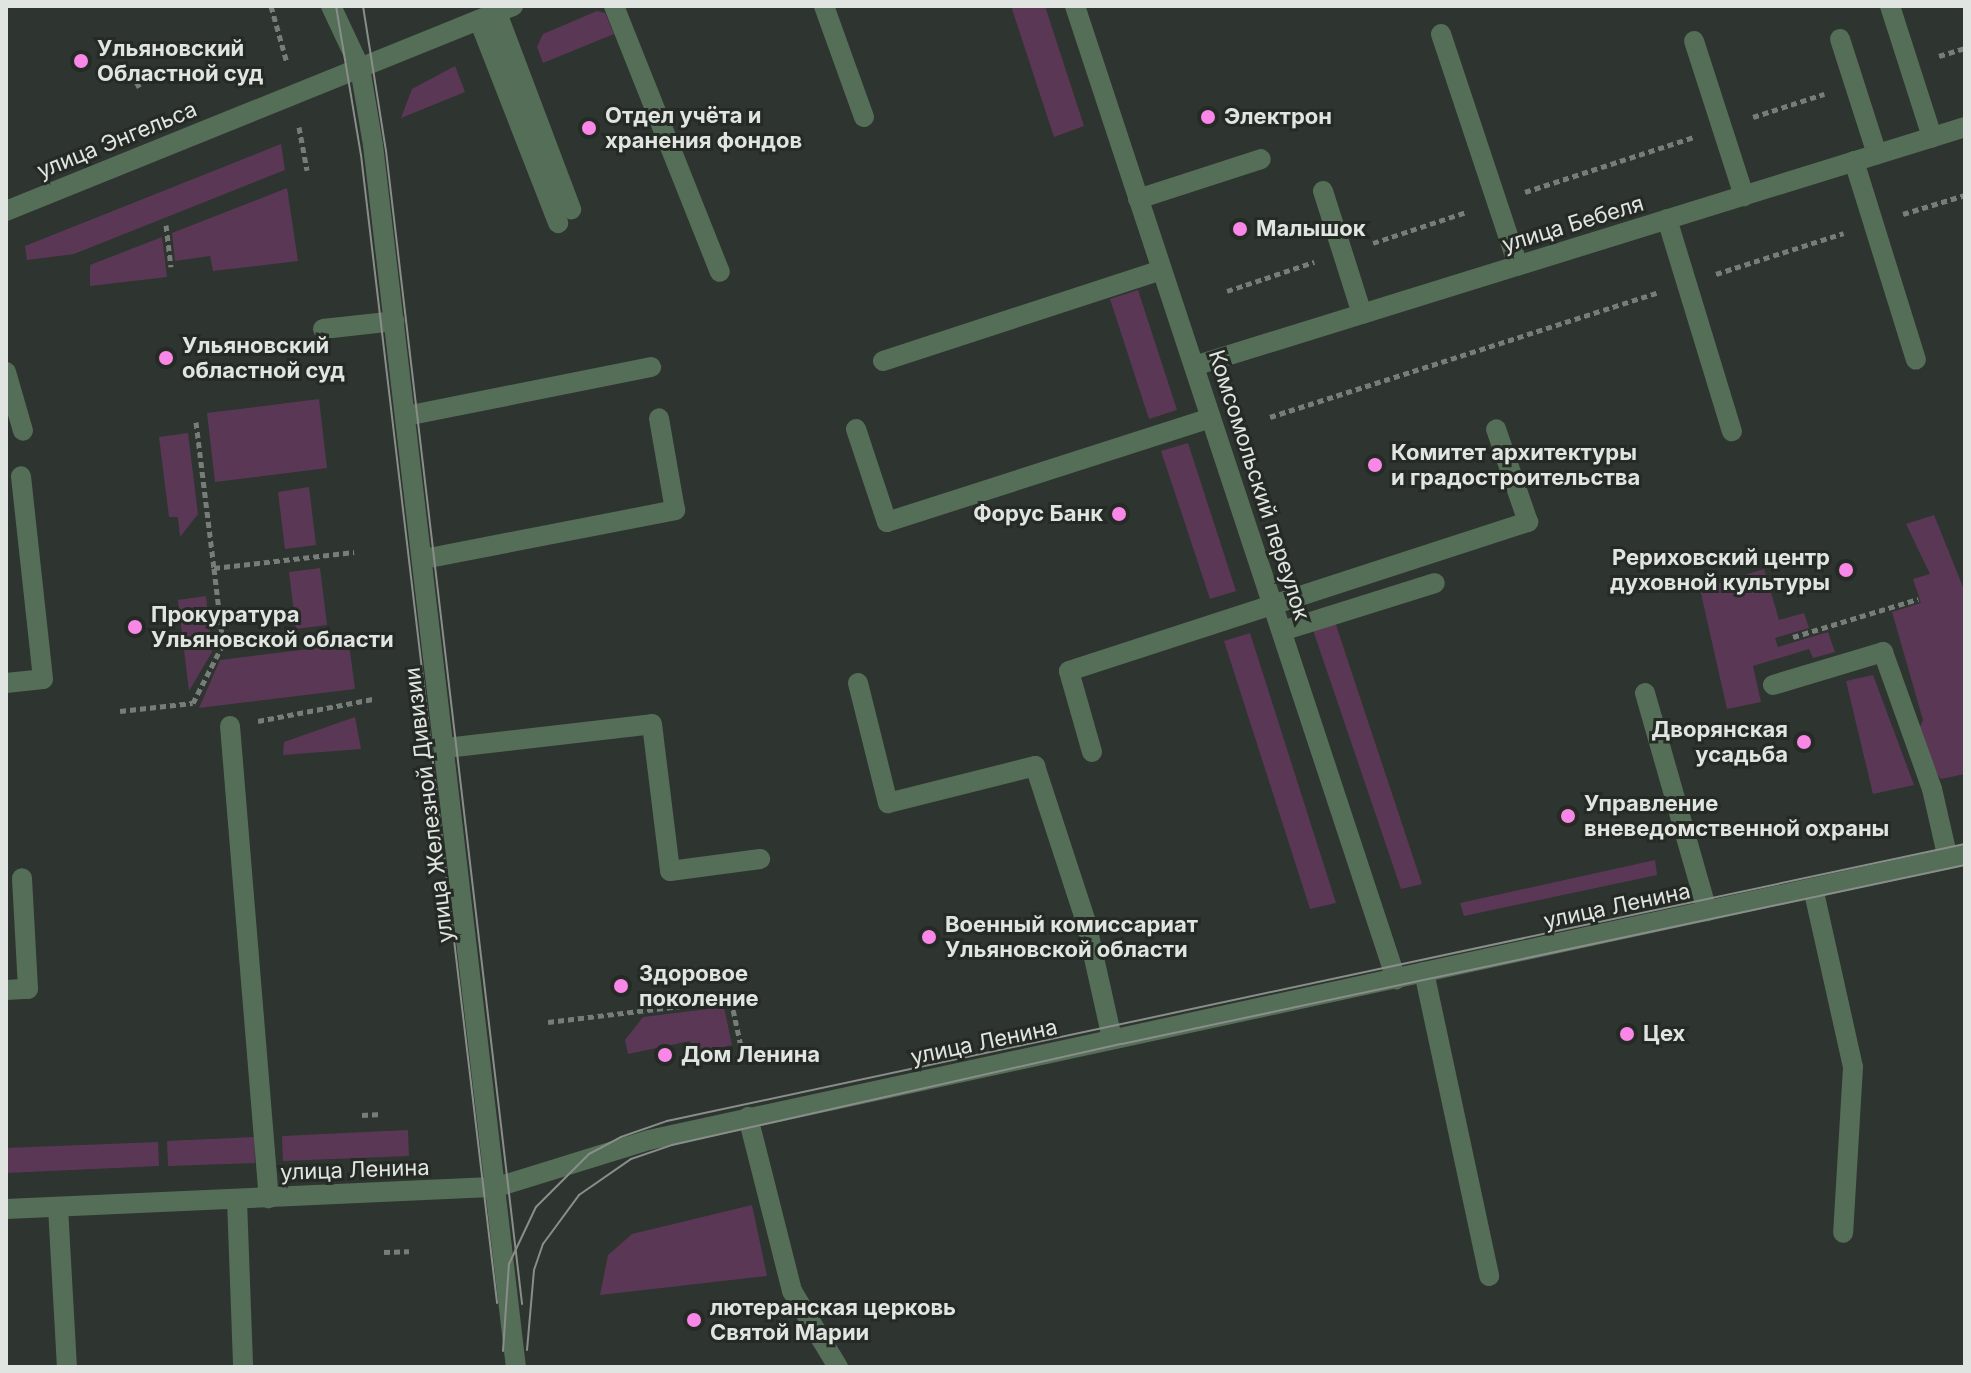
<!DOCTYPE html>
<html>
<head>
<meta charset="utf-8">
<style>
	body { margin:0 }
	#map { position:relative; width:1971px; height:1373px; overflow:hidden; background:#2e342f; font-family:Inter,sans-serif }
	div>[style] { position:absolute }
	.green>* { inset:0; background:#5a3855 }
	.path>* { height:5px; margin-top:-2.5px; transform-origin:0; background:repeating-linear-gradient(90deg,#777d78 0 6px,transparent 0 10px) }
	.minor>* { height:20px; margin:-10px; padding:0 10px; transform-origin:10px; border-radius:10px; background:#556e57 }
	.tram>* { height:2px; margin:-1px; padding:0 1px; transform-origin:1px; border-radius:1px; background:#898e8a }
	.dots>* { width:22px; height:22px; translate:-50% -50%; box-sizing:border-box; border:4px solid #252a25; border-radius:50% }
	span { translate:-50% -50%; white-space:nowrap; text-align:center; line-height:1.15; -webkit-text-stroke:6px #252a25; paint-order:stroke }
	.poi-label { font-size:22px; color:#e1e5e1; font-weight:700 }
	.left { translate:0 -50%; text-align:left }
	.right { translate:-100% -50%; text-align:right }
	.street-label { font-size:22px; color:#e1e5e1 }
	.frame { position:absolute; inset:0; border:8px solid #e1e5e1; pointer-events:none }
</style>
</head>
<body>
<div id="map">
	<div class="green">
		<div style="clip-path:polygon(1011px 6px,1045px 6px,1084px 126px,1054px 137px)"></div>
		<div style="clip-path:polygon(597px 11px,605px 13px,614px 34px,543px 63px,537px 47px,543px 34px)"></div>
		<div style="clip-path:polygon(455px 66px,465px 92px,401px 118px,412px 89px)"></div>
		<div style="clip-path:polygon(281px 144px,285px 170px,74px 254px,27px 260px,25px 246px)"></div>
		<div style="clip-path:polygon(287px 188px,298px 261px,213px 271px,210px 256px,175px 261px,172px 233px)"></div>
		<div style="clip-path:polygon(162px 237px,167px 277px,90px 286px,90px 265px)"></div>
		<div style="clip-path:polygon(1138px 290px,1177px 410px,1149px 419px,1110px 299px)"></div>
		<div style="clip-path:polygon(319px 399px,327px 468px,215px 482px,207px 413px)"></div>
		<div style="clip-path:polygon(188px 433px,198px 514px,180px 537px,178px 517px,169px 517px,159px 437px)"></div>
		<div style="clip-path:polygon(1188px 443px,1236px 591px,1210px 599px,1161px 451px)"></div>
		<div style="clip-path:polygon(309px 487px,316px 545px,285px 549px,278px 492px)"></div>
		<div style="clip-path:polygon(1934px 515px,1965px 592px,1965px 774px,1941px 779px,1931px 766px,1919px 729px,1923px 720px,1892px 612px,1921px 603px,1913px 579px,1930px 574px,1906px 524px)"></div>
		<div style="clip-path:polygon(320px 568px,327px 625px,296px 629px,289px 572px)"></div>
		<div style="clip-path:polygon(1764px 569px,1779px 620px,1804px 613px,1809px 628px,1775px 638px,1778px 647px,1828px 632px,1835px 652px,1813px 658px,1809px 649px,1753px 666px,1761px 702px,1727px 709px,1700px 589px)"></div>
		<div style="clip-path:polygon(206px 596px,212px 652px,189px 691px,178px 600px)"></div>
		<div style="clip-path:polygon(1335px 622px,1422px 884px,1401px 889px,1313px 630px)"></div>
		<div style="clip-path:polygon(1250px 633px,1336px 903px,1310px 909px,1224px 641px)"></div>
		<div style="clip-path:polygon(349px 644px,355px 689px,199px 708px,220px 660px)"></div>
		<div style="clip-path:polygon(1873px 675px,1914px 785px,1873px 794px,1846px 681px)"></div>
		<div style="clip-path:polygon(355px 717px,361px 749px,283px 755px,284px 742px)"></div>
		<div style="clip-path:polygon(1655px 860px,1657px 875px,1464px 916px,1460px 903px)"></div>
		<div style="clip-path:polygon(724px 1007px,732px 1045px,693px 1054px,690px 1041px,628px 1054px,625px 1040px,643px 1017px)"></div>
		<div style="clip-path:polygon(408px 1130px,409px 1156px,283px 1161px,282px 1136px)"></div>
		<div style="clip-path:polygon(254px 1137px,255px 1163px,168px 1166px,167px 1141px)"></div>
		<div style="clip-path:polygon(158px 1142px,159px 1166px,6px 1173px,6px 1148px)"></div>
		<div style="clip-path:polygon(752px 1205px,767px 1276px,600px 1295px,608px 1255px,632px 1234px)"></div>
	</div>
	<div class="path">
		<div style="left:271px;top:6px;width:59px;rotate:74.3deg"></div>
		<div style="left:1939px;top:56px;width:27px;rotate:-17deg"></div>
		<div style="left:132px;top:73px;width:16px;rotate:63deg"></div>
		<div style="left:1753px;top:117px;width:75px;rotate:-17.9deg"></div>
		<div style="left:299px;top:127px;width:44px;rotate:79.5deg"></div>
		<div style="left:1525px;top:192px;width:178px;rotate:-18deg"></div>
		<div style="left:1903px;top:214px;width:65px;rotate:-17deg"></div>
		<div style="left:166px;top:225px;width:42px;rotate:83.2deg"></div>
		<div style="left:1373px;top:243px;width:98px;rotate:-18.4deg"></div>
		<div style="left:1716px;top:274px;width:134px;rotate:-17.8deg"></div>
		<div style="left:1227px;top:291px;width:92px;rotate:-18.4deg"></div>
		<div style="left:1270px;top:417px;width:406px;rotate:-17.8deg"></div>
		<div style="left:196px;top:422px;width:147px;rotate:83deg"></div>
		<div style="left:1793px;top:637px;width:131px;rotate:-16.9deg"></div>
		<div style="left:120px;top:711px;width:73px;rotate:-6.3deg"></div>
		<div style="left:193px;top:703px;width:66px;rotate:-63deg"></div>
		<div style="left:223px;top:644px;width:77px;rotate:-96.8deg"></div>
		<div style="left:214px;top:568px;width:141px;rotate:-6.5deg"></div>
		<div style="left:258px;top:721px;width:117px;rotate:-10.8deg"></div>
		<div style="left:548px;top:1022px;width:184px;rotate:-6.9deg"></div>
		<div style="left:731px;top:1000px;width:52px;rotate:77.8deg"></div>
		<div style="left:362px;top:1115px;width:20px;rotate:-3deg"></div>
		<div style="left:384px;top:1252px;width:25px;rotate:-2deg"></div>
	</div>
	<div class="minor">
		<div style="left:331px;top:6px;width:68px;rotate:64.9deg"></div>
		<div style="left:360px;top:68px;width:78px;rotate:80.4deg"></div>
		<div style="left:373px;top:145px;width:1230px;rotate:83.33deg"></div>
		<div style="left:614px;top:6px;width:286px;rotate:68.3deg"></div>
		<div style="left:824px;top:6px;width:118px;rotate:70.2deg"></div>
		<div style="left:1075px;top:6px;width:1025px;rotate:71.74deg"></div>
		<div style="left:1890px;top:6px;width:138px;rotate:72.2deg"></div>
		<div style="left:497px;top:13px;width:210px;rotate:69.3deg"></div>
		<div style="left:479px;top:20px;width:218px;rotate:68.7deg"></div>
		<div style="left:1441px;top:34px;width:244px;rotate:71.6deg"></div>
		<div style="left:1840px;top:39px;width:121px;rotate:72.2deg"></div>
		<div style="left:1694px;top:41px;width:163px;rotate:72.1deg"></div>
		<div style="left:1854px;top:161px;width:208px;rotate:72.7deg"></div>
		<div style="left:1323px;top:191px;width:129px;rotate:72.4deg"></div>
		<div style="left:1138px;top:199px;width:129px;rotate:-18deg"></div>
		<div style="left:6px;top:211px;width:547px;rotate:-22.02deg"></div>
		<div style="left:1667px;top:219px;width:222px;rotate:73deg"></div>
		<div style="left:323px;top:329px;width:72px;rotate:-6.3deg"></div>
		<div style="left:883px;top:361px;width:293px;rotate:-18.1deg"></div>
		<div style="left:1194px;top:366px;width:807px;rotate:-17.22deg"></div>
		<div style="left:6px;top:372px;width:61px;rotate:73.9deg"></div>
		<div style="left:406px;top:416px;width:250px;rotate:-11.3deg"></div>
		<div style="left:856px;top:429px;width:98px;rotate:71.6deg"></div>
		<div style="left:887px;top:522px;width:340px;rotate:-17.8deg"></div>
		<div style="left:424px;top:559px;width:256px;rotate:-11deg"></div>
		<div style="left:675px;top:510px;width:93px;rotate:-99.9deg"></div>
		<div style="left:1282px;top:631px;width:160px;rotate:-17.4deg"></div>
		<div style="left:6px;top:683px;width:37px;rotate:-6deg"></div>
		<div style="left:43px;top:679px;width:204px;rotate:-96.2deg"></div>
		<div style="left:858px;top:683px;width:124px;rotate:76deg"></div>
		<div style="left:888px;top:803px;width:152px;rotate:-14.1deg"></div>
		<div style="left:1035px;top:766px;width:164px;rotate:71.9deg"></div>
		<div style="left:1086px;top:922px;width:119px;rotate:77.4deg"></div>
		<div style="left:1773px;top:685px;width:115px;rotate:-16.7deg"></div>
		<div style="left:1883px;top:652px;width:145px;rotate:70.3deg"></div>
		<div style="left:1932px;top:789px;width:72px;rotate:77.1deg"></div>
		<div style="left:1645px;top:693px;width:227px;rotate:74.1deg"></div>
		<div style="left:230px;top:726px;width:474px;rotate:85.3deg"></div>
		<div style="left:446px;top:748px;width:207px;rotate:-6.6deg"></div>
		<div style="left:652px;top:724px;width:148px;rotate:83deg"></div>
		<div style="left:670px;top:871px;width:91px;rotate:-7.6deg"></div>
		<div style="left:1092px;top:752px;width:84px;rotate:-105.9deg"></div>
		<div style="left:1069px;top:671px;width:483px;rotate:-18deg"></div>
		<div style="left:1528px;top:522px;width:98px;rotate:-109deg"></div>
		<div style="left:1813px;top:888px;width:183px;rotate:77.4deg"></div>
		<div style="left:1853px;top:1067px;width:166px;rotate:93.4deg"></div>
		<div style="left:1424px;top:972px;width:311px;rotate:77.9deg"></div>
		<div style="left:6px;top:990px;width:22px;rotate:-3deg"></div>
		<div style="left:28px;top:989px;width:111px;rotate:-93.1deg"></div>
		<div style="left:748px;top:1117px;width:179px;rotate:75.8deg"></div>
		<div style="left:792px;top:1291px;width:89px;rotate:58.8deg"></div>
		<div style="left:237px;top:1200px;width:167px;rotate:87.9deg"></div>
		<div style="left:58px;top:1207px;width:160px;rotate:86.8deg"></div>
		<div style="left:6px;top:1209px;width:491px;rotate:-2.6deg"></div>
		<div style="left:497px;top:1187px;width:159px;rotate:-17.2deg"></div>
		<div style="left:649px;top:1140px;width:1347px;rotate:-12.22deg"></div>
	</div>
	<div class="tram">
		<div style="left:336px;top:6px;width:151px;rotate:80.5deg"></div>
		<div style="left:361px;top:155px;width:1156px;rotate:83.24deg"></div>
		<div style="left:363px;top:6px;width:147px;rotate:81deg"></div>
		<div style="left:386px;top:151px;width:1161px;rotate:83.27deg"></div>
		<div style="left:527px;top:1350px;width:80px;rotate:-85deg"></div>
		<div style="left:534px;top:1270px;width:28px;rotate:-71deg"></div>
		<div style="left:543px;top:1244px;width:61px;rotate:-53.7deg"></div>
		<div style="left:579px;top:1195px;width:63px;rotate:-34.7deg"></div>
		<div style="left:631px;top:1159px;width:43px;rotate:-18.9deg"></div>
		<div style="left:672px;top:1145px;width:461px;rotate:-12.7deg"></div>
		<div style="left:1122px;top:1044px;width:862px;rotate:-11.99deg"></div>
		<div style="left:503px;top:1351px;width:87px;rotate:-86.1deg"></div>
		<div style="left:509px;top:1264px;width:63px;rotate:-64.7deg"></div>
		<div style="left:536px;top:1207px;width:75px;rotate:-45deg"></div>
		<div style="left:589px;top:1154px;width:36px;rotate:-28deg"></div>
		<div style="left:621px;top:1137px;width:49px;rotate:-19.2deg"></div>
		<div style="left:667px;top:1121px;width:1327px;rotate:-12.05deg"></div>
	</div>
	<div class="dots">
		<div style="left:81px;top:61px;background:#f987e8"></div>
		<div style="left:1208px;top:117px;background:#f987e8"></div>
		<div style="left:589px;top:128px;background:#f987e8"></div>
		<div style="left:1240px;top:229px;background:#f987e8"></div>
		<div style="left:166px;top:358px;background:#f987e8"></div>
		<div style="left:1375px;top:465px;background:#f987e8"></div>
		<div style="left:1119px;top:514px;background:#f987e8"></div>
		<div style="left:1846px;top:570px;background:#f987e8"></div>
		<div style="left:135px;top:627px;background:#f987e8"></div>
		<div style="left:1804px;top:742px;background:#f987e8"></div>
		<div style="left:1568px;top:816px;background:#f987e8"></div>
		<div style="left:929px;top:937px;background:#f987e8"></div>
		<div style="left:621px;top:986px;background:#f987e8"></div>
		<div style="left:1627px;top:1034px;background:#f987e8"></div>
		<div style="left:665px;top:1055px;background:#f987e8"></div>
		<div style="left:694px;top:1320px;background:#f987e8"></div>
	</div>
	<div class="poi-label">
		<span class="left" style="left:97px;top:61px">Ульяновский<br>Областной суд</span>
		<span class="left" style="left:605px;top:128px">Отдел учёта и<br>хранения фондов</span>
		<span class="left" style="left:1224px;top:117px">Электрон</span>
		<span class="left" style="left:1256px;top:229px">Малышок</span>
		<span class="left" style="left:182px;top:358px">Ульяновский<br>областной суд</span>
		<span class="left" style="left:1391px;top:465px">Комитет архитектуры<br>и градостроительства</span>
		<span class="right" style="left:1103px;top:514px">Форус Банк</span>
		<span class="right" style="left:1830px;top:570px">Рериховский центр<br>духовной культуры</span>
		<span class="left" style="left:151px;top:627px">Прокуратура<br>Ульяновской области</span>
		<span class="right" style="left:1788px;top:742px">Дворянская<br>усадьба</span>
		<span class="left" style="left:1584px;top:816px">Управление<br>вневедомственной охраны</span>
		<span class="left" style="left:945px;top:937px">Военный комиссариат<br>Ульяновской области</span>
		<span class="left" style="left:639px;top:986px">Здоровое<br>поколение</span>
		<span class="left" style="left:1643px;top:1034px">Цех</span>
		<span class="left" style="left:681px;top:1055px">Дом Ленина</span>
		<span class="left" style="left:710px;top:1320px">лютеранская церковь<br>Святой Марии</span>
	</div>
	<div class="street-label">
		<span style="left:117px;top:140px;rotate:-22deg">улица Энгельса</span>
		<span style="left:1573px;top:224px;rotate:-17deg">улица Бебеля</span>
		<span style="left:1259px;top:485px;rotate:72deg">Комсомольский переулок</span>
		<span style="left:429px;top:805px;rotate:-97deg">улица Железной Дивизии</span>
		<span style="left:1617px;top:906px;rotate:-12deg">улица Ленина</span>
		<span style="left:984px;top:1042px;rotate:-12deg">улица Ленина</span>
		<span style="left:355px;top:1170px;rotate:-2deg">улица Ленина</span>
	</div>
	<div class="frame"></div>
</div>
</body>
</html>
